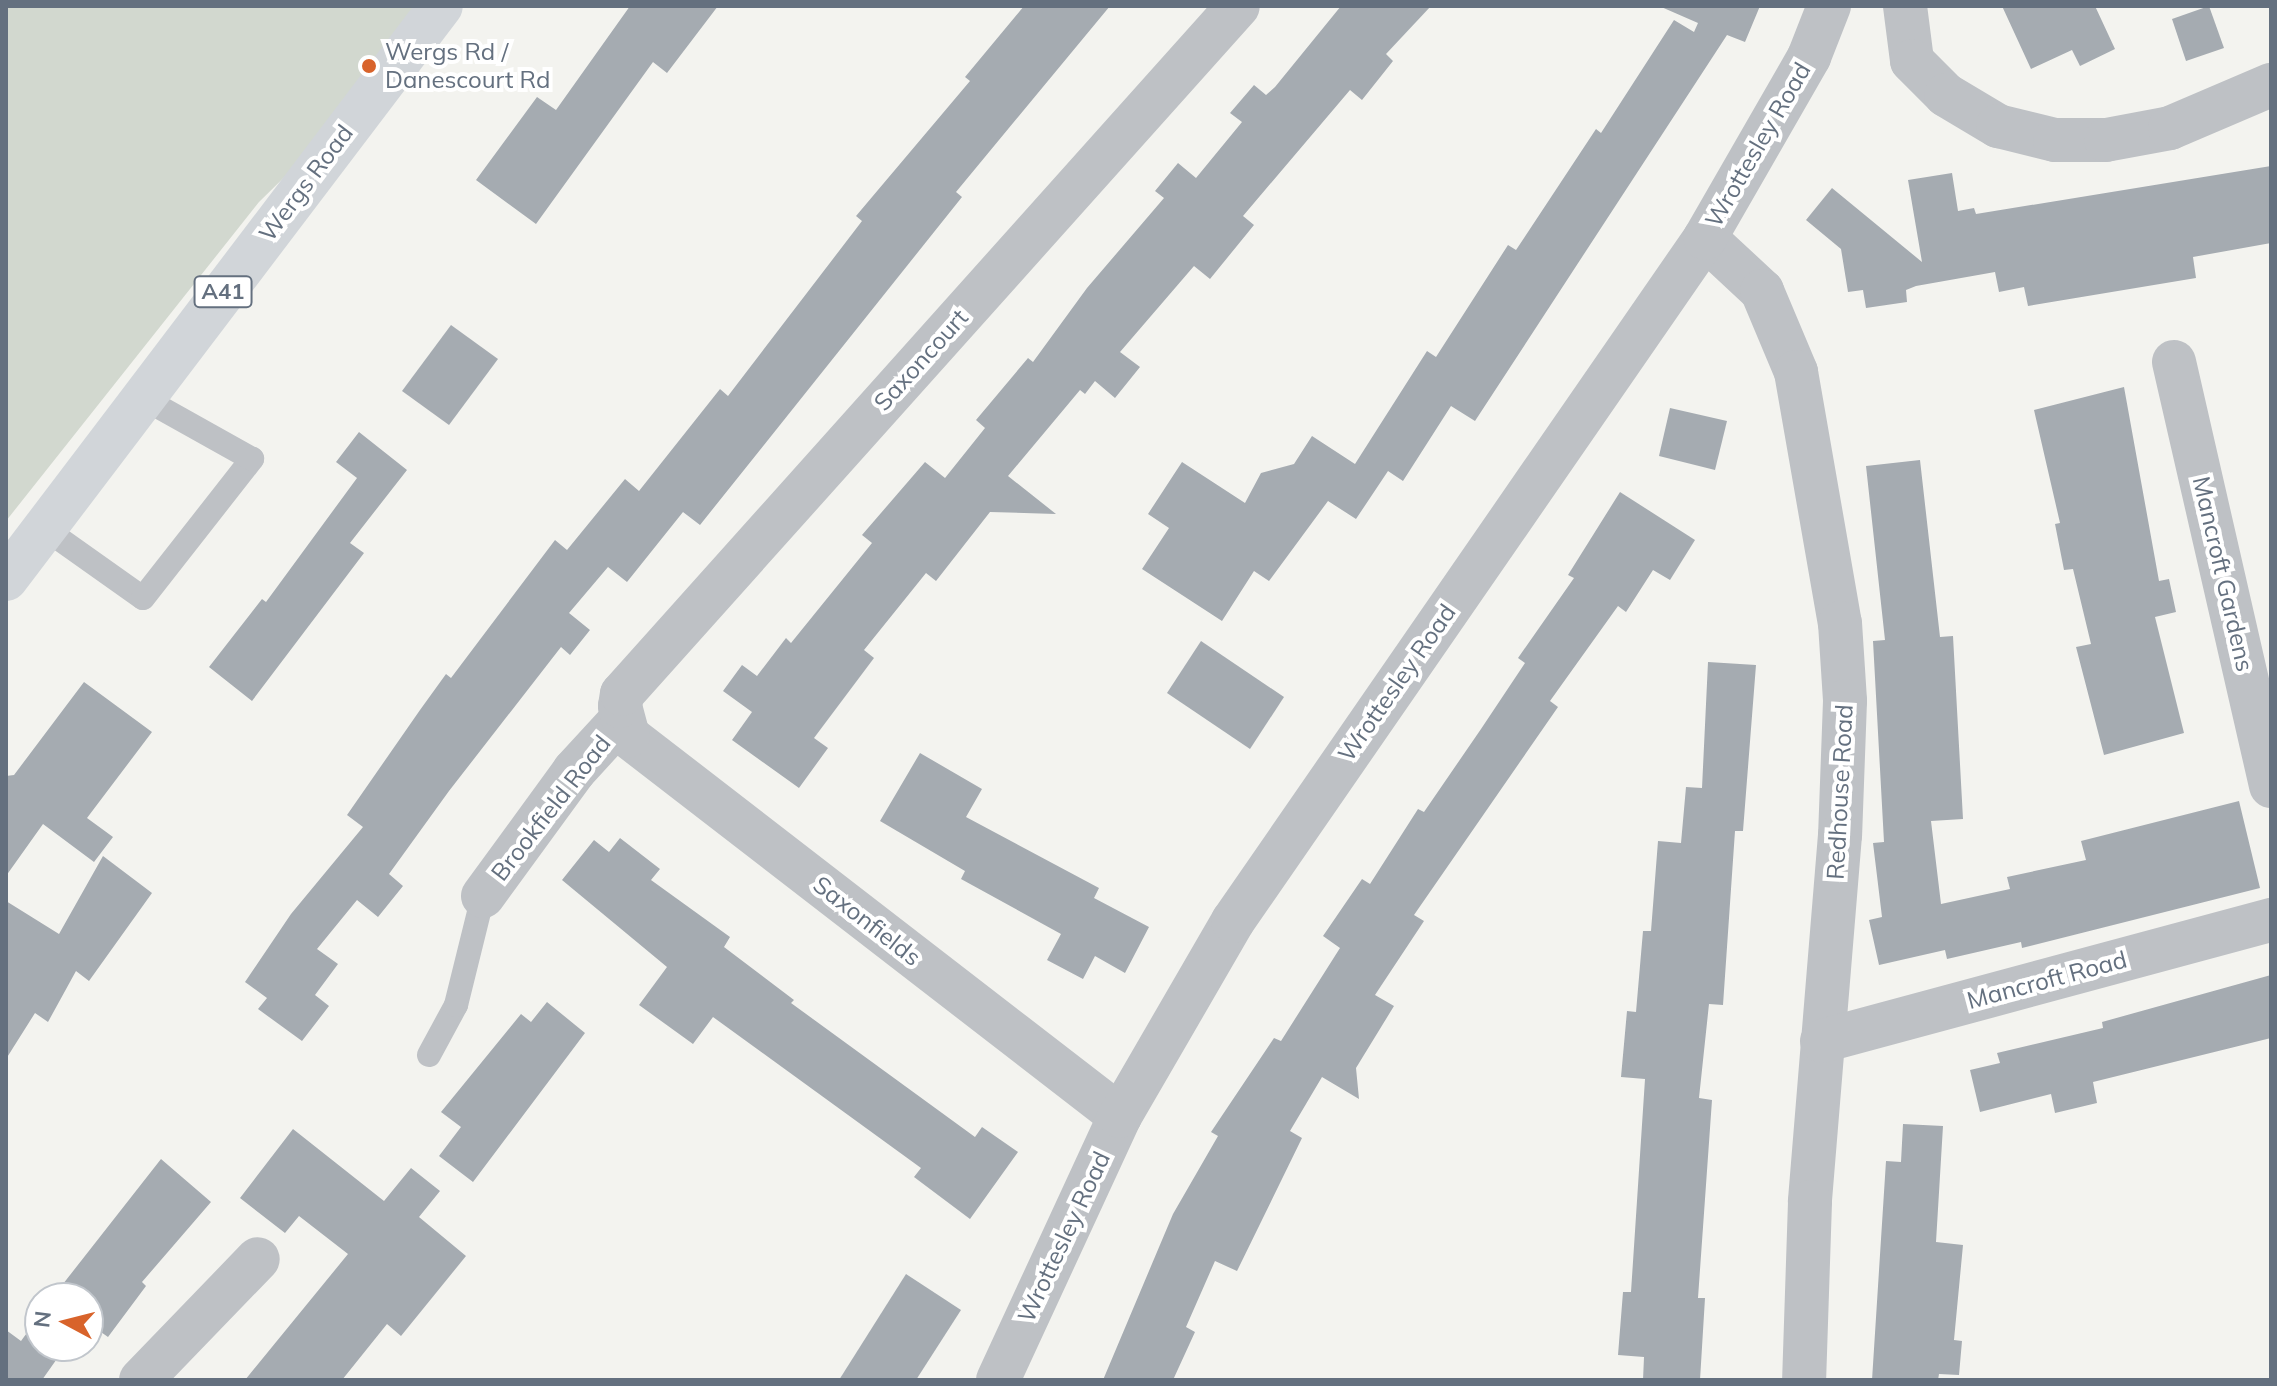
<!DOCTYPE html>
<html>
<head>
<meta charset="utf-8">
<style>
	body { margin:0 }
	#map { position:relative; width:2277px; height:1386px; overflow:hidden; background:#f3f3ef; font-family:Mulish,sans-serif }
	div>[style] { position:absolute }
	.green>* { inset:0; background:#d2d8cf }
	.building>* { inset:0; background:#a5abb1 }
	.lane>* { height:24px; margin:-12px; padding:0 12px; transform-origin:12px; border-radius:12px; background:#bec1c5 }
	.street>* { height:44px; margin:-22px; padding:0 22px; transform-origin:22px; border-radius:22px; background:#bec1c5 }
	.highway>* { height:44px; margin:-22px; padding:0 22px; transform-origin:22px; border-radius:22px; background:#d1d5d9 }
	.dots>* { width:22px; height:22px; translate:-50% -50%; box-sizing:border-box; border:4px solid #fff; border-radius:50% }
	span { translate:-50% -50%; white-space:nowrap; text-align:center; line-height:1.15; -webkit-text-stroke:8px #fff; paint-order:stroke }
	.shield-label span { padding:2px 6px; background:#fff; border:2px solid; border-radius:6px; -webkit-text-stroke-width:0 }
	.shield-label { font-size:22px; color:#64707f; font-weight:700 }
	.poi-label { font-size:24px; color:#64707f }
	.left { translate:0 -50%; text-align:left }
	.street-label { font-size:24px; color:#64707f }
	.frame { position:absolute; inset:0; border:8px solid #64707f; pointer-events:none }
	.north { position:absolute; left:24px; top:1282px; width:80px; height:80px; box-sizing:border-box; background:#fff; border:2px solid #c1c6cc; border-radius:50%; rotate:277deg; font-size:22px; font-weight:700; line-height:32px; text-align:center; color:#64707f }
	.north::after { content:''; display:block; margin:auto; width:28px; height:36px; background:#d8632b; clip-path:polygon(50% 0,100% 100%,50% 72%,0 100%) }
</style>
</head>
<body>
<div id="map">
	<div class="green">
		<div style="clip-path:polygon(6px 6px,434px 6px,361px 102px,259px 202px,6px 521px)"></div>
	</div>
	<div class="building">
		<div style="clip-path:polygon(630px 6px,718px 6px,667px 73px,653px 62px,536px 224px,476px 180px,537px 97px,556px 110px)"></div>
		<div style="clip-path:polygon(1024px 6px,1110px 6px,956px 192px,962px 197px,700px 525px,683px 512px,627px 582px,608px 567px,569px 613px,590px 630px,570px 655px,561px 647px,449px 791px,389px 874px,403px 886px,378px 917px,357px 900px,317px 949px,338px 964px,315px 995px,329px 1006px,302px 1041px,258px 1009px,267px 998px,245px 982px,291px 914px,363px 827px,347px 815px,420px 710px,446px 674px,451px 678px,555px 540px,567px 550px,625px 479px,639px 491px,720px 389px,728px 396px,862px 221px,856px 216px,970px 81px,965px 77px)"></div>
		<div style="clip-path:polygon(1341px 6px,1431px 6px,1386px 54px,1393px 61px,1362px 100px,1350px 90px,1243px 216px,1254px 225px,1210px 279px,1194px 266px,1120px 352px,1140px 367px,1115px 398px,1095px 381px,1085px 394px,1080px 390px,1008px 476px,1056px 514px,990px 512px,936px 581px,926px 573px,864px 650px,874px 658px,814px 738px,828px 748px,799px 788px,732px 740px,752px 712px,723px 691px,742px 665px,757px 676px,786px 638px,791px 643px,872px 543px,862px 535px,925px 462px,945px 478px,985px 428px,976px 420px,1028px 358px,1033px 362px,1087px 288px,1164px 198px,1155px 191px,1178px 163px,1196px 178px,1242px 122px,1230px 113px,1254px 85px,1266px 95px,1275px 87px)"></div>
		<div style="clip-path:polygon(1659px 6px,1760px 6px,1745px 42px,1727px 35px,1475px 421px,1451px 406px,1403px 481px,1388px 471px,1356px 519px,1328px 501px,1269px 581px,1254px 571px,1222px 621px,1142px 569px,1169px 528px,1148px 514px,1182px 462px,1245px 503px,1261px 473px,1294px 464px,1312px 436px,1355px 464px,1427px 351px,1436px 357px,1508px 245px,1516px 250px,1596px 129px,1601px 133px,1674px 20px,1694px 32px,1698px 23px)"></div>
		<div style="clip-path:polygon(2002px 6px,2095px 6px,2115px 49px,2080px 66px,2072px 50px,2031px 69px)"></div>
		<div style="clip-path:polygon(2209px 6px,2224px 48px,2186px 61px,2172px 19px)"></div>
		<div style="clip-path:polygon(2271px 166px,2271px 243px,2193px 257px,2196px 278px,2028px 306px,2024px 287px,1999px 292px,1995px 272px,1916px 286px,1906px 290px,1907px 302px,1866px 308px,1863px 290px,1848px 292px,1841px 249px,1806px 220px,1832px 188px,1922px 262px,1908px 180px,1952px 173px,1958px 211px,1974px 208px,1976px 214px)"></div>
		<div style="clip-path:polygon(451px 325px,498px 359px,449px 425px,402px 391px)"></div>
		<div style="clip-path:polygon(2124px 387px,2159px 581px,2169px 579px,2176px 612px,2155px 617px,2184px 733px,2104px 755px,2076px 647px,2091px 644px,2073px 569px,2064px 570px,2055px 524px,2060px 523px,2034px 410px)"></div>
		<div style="clip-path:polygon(1670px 408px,1727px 421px,1715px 470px,1659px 456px)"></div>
		<div style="clip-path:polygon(359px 432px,407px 470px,350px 543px,364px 553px,252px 701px,209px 667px,262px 599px,266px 602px,357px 478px,336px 462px)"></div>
		<div style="clip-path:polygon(1920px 460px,1940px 637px,1953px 636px,1963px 819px,1931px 821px,1941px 904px,2010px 889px,2007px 877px,2086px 860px,2081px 841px,2239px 801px,2260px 888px,2022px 948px,2021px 942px,1947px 959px,1945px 950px,1879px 965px,1869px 920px,1882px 917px,1873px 843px,1884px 842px,1873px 641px,1885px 640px,1866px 466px)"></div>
		<div style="clip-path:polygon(1620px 492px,1695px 540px,1670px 580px,1653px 570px,1626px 612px,1618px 606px,1550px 701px,1558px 707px,1414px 915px,1424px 921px,1375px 995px,1394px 1006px,1356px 1068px,1359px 1099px,1322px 1077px,1290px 1131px,1302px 1138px,1237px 1271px,1215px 1261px,1186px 1327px,1195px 1332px,1173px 1380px,1103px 1380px,1173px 1214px,1218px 1136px,1211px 1132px,1274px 1038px,1281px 1041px,1340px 948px,1323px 936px,1362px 879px,1370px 884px,1418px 809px,1424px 812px,1481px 729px,1525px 663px,1518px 658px,1574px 578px,1568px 575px)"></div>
		<div style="clip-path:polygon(1201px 641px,1284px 697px,1250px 749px,1167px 693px)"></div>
		<div style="clip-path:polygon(1708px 662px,1756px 665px,1743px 831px,1735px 831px,1723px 1005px,1709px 1004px,1699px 1098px,1712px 1100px,1698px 1298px,1705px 1298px,1700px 1380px,1643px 1380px,1644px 1357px,1618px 1355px,1623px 1292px,1631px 1292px,1645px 1079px,1621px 1077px,1627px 1011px,1636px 1012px,1643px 931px,1651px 931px,1658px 841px,1681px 843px,1686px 787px,1702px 788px)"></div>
		<div style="clip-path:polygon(84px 682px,152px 732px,87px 818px,113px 837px,94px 862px,43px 824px,6px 876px,6px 776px,14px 775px)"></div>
		<div style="clip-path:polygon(920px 753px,982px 789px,966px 817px,1099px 888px,1094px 898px,1149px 927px,1125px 973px,1095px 956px,1083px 979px,1047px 960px,1061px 934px,961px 879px,965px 871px,880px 821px)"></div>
		<div style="clip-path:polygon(620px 838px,660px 869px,651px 880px,730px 937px,724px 947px,794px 1000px,791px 1003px,975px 1137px,982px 1127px,1018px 1152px,970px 1219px,914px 1177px,921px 1168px,713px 1017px,693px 1044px,639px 1005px,667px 967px,562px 880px,594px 840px,609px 852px)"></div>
		<div style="clip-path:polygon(103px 856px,152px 893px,89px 981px,76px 971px,48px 1022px,35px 1013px,6px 1059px,6px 901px,59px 934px)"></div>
		<div style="clip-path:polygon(2271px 975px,2271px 1038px,2093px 1082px,2097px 1103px,2055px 1113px,2051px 1094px,1980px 1112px,1970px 1070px,2000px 1063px,1997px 1053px,2103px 1028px,2102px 1022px)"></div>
		<div style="clip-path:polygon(547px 1002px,585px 1033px,473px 1182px,439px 1156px,461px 1127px,441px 1112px,521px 1014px,531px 1022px)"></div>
		<div style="clip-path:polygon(1903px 1124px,1943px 1126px,1936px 1242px,1963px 1245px,1954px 1340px,1962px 1341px,1959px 1375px,1939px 1374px,1938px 1380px,1872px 1380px,1886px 1161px,1901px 1162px)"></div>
		<div style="clip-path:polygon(293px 1129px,384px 1201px,411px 1168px,440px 1191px,419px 1217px,466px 1256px,401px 1336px,387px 1324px,342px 1380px,245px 1380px,348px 1254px,299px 1216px,285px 1233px,240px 1198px)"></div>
		<div style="clip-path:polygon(161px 1159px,211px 1202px,142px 1282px,146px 1286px,108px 1337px,88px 1323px,88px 1298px,52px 1298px)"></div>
		<div style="clip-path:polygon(906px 1274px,961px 1310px,916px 1380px,839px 1380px)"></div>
		<div style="clip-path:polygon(40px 1315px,40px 1346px,66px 1346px,42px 1380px,6px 1380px,6px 1330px,21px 1341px)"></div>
	</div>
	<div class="lane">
		<div style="left:44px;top:528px;width:121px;rotate:35.3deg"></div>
		<div style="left:143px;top:598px;width:177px;rotate:-51.9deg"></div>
		<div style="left:252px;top:459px;width:125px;rotate:-150.8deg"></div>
		<div style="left:429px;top:1055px;width:57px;rotate:-61.6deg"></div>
		<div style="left:456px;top:1005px;width:112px;rotate:-76.1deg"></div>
	</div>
	<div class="street">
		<div style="left:1905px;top:6px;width:55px;rotate:82.7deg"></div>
		<div style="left:1912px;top:61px;width:48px;rotate:45deg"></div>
		<div style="left:1946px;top:95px;width:61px;rotate:30.8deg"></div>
		<div style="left:1998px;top:126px;width:59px;rotate:13.8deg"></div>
		<div style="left:2055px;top:140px;width:51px"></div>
		<div style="left:2106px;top:140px;width:65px;rotate:-10.6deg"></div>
		<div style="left:2170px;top:128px;width:110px;rotate:-23.1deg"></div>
		<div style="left:1705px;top:238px;width:78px;rotate:42.9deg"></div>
		<div style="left:1762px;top:291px;width:88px;rotate:67.2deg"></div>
		<div style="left:1796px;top:372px;width:255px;rotate:80.1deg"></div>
		<div style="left:1840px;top:623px;width:78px;rotate:86.3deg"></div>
		<div style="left:1845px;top:701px;width:134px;rotate:92.1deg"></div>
		<div style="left:1840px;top:835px;width:368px;rotate:94.7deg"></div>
		<div style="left:1810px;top:1202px;width:178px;rotate:91.9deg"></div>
		<div style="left:2174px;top:362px;width:435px;rotate:77.1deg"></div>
		<div style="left:483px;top:896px;width:155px;rotate:-53.9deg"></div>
		<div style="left:574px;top:771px;width:68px;rotate:-47.4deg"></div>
		<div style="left:1822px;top:1041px;width:465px;rotate:-15.1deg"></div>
		<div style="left:1120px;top:1116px;width:622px;rotate:-142.32deg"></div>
		<div style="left:628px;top:736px;width:31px;rotate:-105deg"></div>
		<div style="left:620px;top:706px;width:12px;rotate:-81deg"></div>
		<div style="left:622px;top:694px;width:923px;rotate:-48.16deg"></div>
		<div style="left:141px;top:1380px;width:168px;rotate:-46deg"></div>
		<div style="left:998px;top:1380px;width:291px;rotate:-65.2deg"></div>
		<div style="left:1120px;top:1116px;width:225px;rotate:-59.9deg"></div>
		<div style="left:1233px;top:921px;width:830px;rotate:-55.35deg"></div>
		<div style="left:1705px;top:238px;width:209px;rotate:-60.1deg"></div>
		<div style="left:1809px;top:57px;width:55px;rotate:-68.6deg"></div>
	</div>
	<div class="highway">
		<div style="left:6px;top:579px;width:719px;rotate:-52.8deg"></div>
	</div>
	<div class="dots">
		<div style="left:369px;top:66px;background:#d8632b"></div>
	</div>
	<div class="shield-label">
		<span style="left:223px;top:292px">A41</span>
	</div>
	<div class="poi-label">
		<span class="left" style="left:385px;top:66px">Wergs Rd /<br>Danescourt Rd</span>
	</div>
	<div class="street-label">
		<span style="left:1758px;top:145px;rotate:-60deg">Wrottesley Road</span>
		<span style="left:306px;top:183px;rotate:-53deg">Wergs Road</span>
		<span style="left:921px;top:360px;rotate:-48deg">Saxoncourt</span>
		<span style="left:2223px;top:574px;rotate:77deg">Mancroft Gardens</span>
		<span style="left:1397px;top:683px;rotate:-55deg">Wrottesley Road</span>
		<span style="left:1840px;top:792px;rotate:-87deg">Redhouse Road</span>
		<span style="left:551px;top:808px;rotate:-52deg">Brookfield Road</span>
		<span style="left:867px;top:921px;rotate:38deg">Saxonfields</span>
		<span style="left:2047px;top:980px;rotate:-15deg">Mancroft Road</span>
		<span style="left:1064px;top:1237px;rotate:-65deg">Wrottesley Road</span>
	</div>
	<div class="frame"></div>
	<div class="north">N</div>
</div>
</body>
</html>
